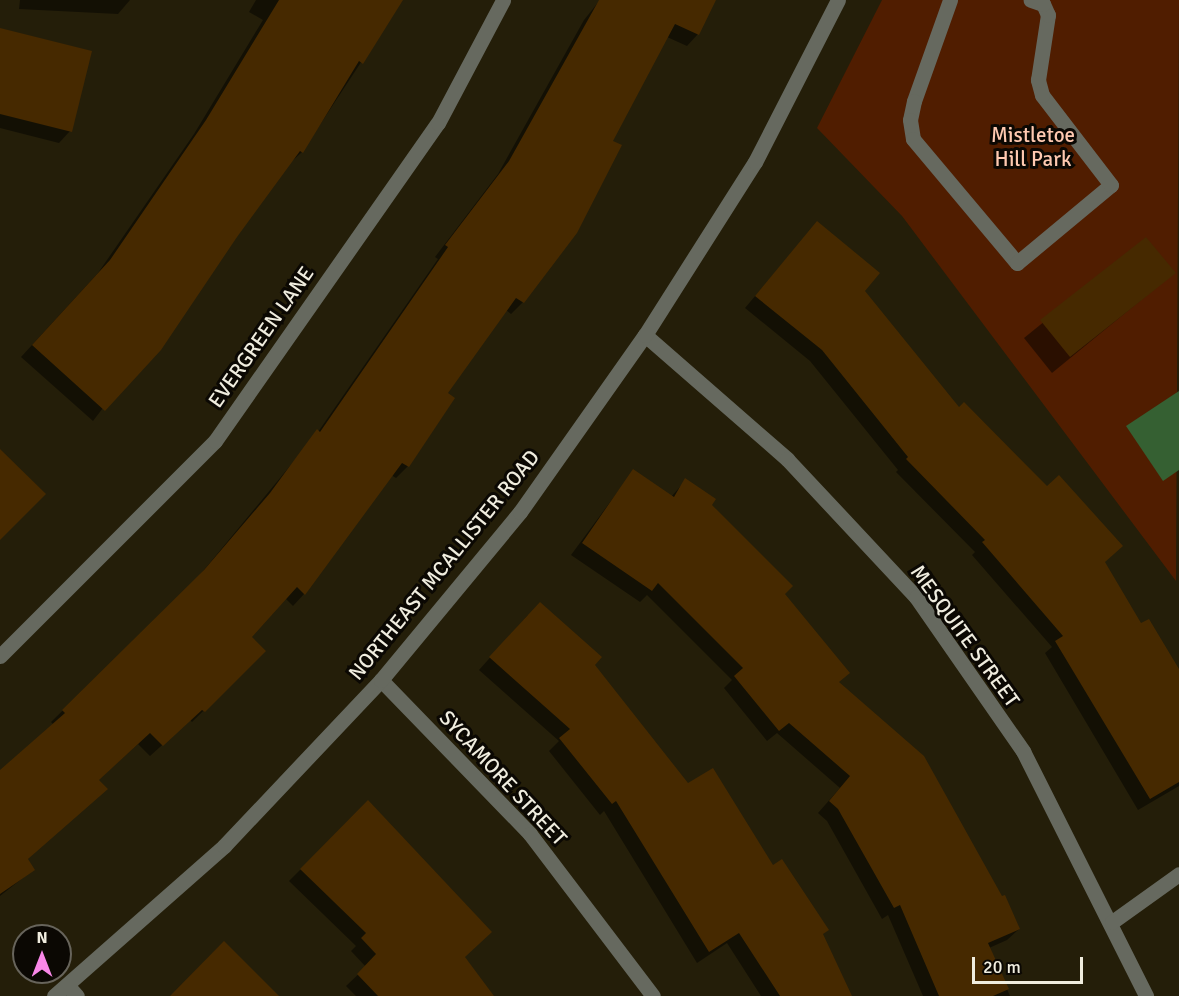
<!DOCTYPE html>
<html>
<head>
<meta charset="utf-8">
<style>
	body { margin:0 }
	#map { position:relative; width:1179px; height:996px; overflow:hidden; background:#241e09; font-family:Signika,sans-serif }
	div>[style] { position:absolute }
	.green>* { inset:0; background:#501d00 }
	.water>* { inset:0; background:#356032 }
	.shadow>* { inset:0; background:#0007 }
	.building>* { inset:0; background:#462900 }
	.service>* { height:15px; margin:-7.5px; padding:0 7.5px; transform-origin:7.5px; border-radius:7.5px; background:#66695f }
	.minor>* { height:15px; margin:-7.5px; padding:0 7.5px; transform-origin:7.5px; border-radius:7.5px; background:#66695f }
	.tertiary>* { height:15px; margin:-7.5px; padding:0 7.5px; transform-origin:7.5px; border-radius:7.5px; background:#66695f }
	span { translate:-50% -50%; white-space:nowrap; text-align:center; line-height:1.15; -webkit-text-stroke:6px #0b0803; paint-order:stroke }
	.park-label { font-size:21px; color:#ffc9b0 }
	.street-label { font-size:21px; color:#f0eddf }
	.north { position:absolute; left:12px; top:924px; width:60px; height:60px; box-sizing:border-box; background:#0b0803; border:2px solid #67645b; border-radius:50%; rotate:0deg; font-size:16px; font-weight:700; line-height:24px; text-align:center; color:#f0eddf }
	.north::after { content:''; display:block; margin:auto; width:21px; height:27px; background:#f987e8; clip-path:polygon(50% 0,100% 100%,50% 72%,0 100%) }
	.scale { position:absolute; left:972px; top:957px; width:111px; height:27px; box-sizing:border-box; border:3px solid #f0eddf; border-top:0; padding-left:8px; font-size:18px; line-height:21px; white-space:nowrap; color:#f0eddf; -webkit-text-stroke:4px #0b0803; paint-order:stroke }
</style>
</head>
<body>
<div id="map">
	<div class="green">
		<div style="clip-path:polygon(882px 0,1179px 0,1176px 581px,902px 216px,817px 128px)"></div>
	</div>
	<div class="water">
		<div style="clip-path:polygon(1179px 391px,1179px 470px,1163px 481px,1126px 426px)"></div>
	</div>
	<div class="shadow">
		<div style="clip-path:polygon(20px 0,130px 0,118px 14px,19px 9px)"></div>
		<div style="clip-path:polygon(256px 0,402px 0,302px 152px,290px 163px,93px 421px,21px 357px,98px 273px,194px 134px,263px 20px,249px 12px)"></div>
		<div style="clip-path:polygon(600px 0,714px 0,698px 34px,687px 46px,667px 37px,611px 141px,575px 232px,523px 302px,511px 314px,506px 310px,445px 394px,453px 399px,408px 466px,396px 478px,391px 475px,304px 594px,293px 606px,285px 598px,250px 637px,264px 651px,192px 722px,190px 720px,150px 756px,138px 744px,98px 780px,27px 860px,33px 870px,0 896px,0 772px,54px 725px,51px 722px,194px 582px,318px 432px,438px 259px,435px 257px,498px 174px,584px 20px)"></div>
		<div style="clip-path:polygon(0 30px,70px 131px,59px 143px,0 128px)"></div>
		<div style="clip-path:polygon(817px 223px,863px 291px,959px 409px,1104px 563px,1141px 625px,1179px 672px,1179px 786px,1138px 810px,1045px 653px,1052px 647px,972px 555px,975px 552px,896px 472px,898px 470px,810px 361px,745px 308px)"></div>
		<div style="clip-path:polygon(1146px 239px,1174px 273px,1052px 373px,1024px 338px)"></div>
		<div style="clip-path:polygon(633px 471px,671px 497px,686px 480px,783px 594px,838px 683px,1019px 929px,1007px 940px,989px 948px,1010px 996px,923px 996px,888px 915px,882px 919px,827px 821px,818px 813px,840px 788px,777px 733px,767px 741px,724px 688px,732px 680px,647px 595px,640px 602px,571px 555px)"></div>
		<div style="clip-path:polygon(528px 615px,593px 665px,688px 785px,773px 867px,822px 935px,850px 996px,761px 996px,727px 943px,697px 963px,604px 811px,600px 815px,549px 751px,559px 741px,479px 670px)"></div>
		<div style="clip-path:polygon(368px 802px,463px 957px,492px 996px,356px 996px,346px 986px,366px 967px,351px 951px,356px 946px,289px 881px)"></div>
	</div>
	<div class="building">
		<div style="clip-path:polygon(279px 0,403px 0,363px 64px,359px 61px,303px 153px,300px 151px,237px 237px,161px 350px,105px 411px,32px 345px,110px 260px,206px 120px)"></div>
		<div style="clip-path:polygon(599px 0,716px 0,699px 35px,675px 24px,613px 141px,622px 145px,577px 233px,524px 303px,516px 298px,448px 393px,455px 398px,409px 467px,402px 463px,305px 595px,297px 587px,252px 637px,266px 651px,205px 712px,202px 710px,163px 746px,150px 733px,99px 780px,108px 789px,28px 859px,35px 870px,0 894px,0 770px,65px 713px,62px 710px,204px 570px,270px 493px,317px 429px,320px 432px,448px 247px,445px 245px,509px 161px)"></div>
		<div style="clip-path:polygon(0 28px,92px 51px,72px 132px,0 114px)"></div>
		<div style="clip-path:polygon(817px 221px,880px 273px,865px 291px,959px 407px,964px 402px,1047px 486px,1059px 475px,1123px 546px,1105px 562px,1141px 623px,1149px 619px,1179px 669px,1179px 782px,1150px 799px,1055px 641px,1063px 636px,982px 542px,985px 540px,906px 459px,908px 457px,822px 350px,755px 296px)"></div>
		<div style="clip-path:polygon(1146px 237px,1176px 273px,1070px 357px,1040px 320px)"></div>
		<div style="clip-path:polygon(0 449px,46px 494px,0 540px)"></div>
		<div style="clip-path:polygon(633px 469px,674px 497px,685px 478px,716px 499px,712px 505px,793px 586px,785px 594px,850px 673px,839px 682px,924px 756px,1002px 896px,1005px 895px,1020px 929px,988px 943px,1009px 989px,993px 996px,939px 996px,900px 905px,894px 908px,838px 809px,829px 801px,850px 776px,789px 723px,779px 731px,734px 676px,743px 668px,658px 583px,652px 591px,582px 543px)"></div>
		<div style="clip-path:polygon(540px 602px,602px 657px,595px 665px,688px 783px,713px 768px,773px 865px,782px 859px,829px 930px,823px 934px,852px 996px,780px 996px,739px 933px,709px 952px,616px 801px,612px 804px,559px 738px,570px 729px,489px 657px)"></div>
		<div style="clip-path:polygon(368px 800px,492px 932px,465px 957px,494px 996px,378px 996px,357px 974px,376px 954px,361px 938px,366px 933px,300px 869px)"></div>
		<div style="clip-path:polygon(224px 941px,279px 996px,170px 996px)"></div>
	</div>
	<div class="service">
		<div style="left:950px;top:0;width:107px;rotate:109.6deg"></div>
		<div style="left:914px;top:101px;width:19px;rotate:102deg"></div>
		<div style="left:910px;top:120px;width:19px;rotate:81deg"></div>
		<div style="left:913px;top:139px;width:162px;rotate:50deg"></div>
		<div style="left:1017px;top:263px;width:122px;rotate:-39.7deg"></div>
		<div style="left:1111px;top:185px;width:113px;rotate:-127.5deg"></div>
		<div style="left:1042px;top:95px;width:16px;rotate:-105deg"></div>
		<div style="left:1038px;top:80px;width:66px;rotate:-81.3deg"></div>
		<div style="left:1048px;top:15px;width:12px;rotate:-114deg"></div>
		<div style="left:1043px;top:4px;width:13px;rotate:-162deg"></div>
	</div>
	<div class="minor">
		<div style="left:645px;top:335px;width:189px;rotate:41.1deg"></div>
		<div style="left:787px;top:459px;width:189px;rotate:46.9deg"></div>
		<div style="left:916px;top:597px;width:188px;rotate:55.2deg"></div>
		<div style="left:1023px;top:751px;width:274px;rotate:63.3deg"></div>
		<div style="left:0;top:656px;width:304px;rotate:-45deg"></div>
		<div style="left:215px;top:441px;width:388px;rotate:-55deg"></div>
		<div style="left:438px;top:123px;width:139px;rotate:-62.1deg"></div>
		<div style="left:381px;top:680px;width:214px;rotate:45.9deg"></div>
		<div style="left:530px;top:834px;width:203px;rotate:52.8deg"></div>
		<div style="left:1112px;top:922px;width:82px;rotate:-35.6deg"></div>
		<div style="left:68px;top:986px;width:13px;rotate:48deg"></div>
	</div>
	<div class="tertiary">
		<div style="left:54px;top:996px;width:227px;rotate:-41.4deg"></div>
		<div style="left:224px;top:846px;width:228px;rotate:-46.6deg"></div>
		<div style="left:381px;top:680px;width:218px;rotate:-50.4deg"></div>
		<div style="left:520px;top:512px;width:217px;rotate:-54.8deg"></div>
		<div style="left:645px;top:335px;width:205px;rotate:-57.6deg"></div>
		<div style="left:755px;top:162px;width:182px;rotate:-62.9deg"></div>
	</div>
	<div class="park-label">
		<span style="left:1033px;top:147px">Mistletoe<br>Hill Park</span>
	</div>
	<div class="street-label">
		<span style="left:261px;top:337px;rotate:-55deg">EVERGREEN LANE</span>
		<span style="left:444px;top:565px;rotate:-51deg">NORTHEAST MCALLISTER ROAD</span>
		<span style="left:965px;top:636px;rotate:54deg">MESQUITE STREET</span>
		<span style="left:503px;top:778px;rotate:47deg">SYCAMORE STREET</span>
	</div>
	<div class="north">N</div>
	<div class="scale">20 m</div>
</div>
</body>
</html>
